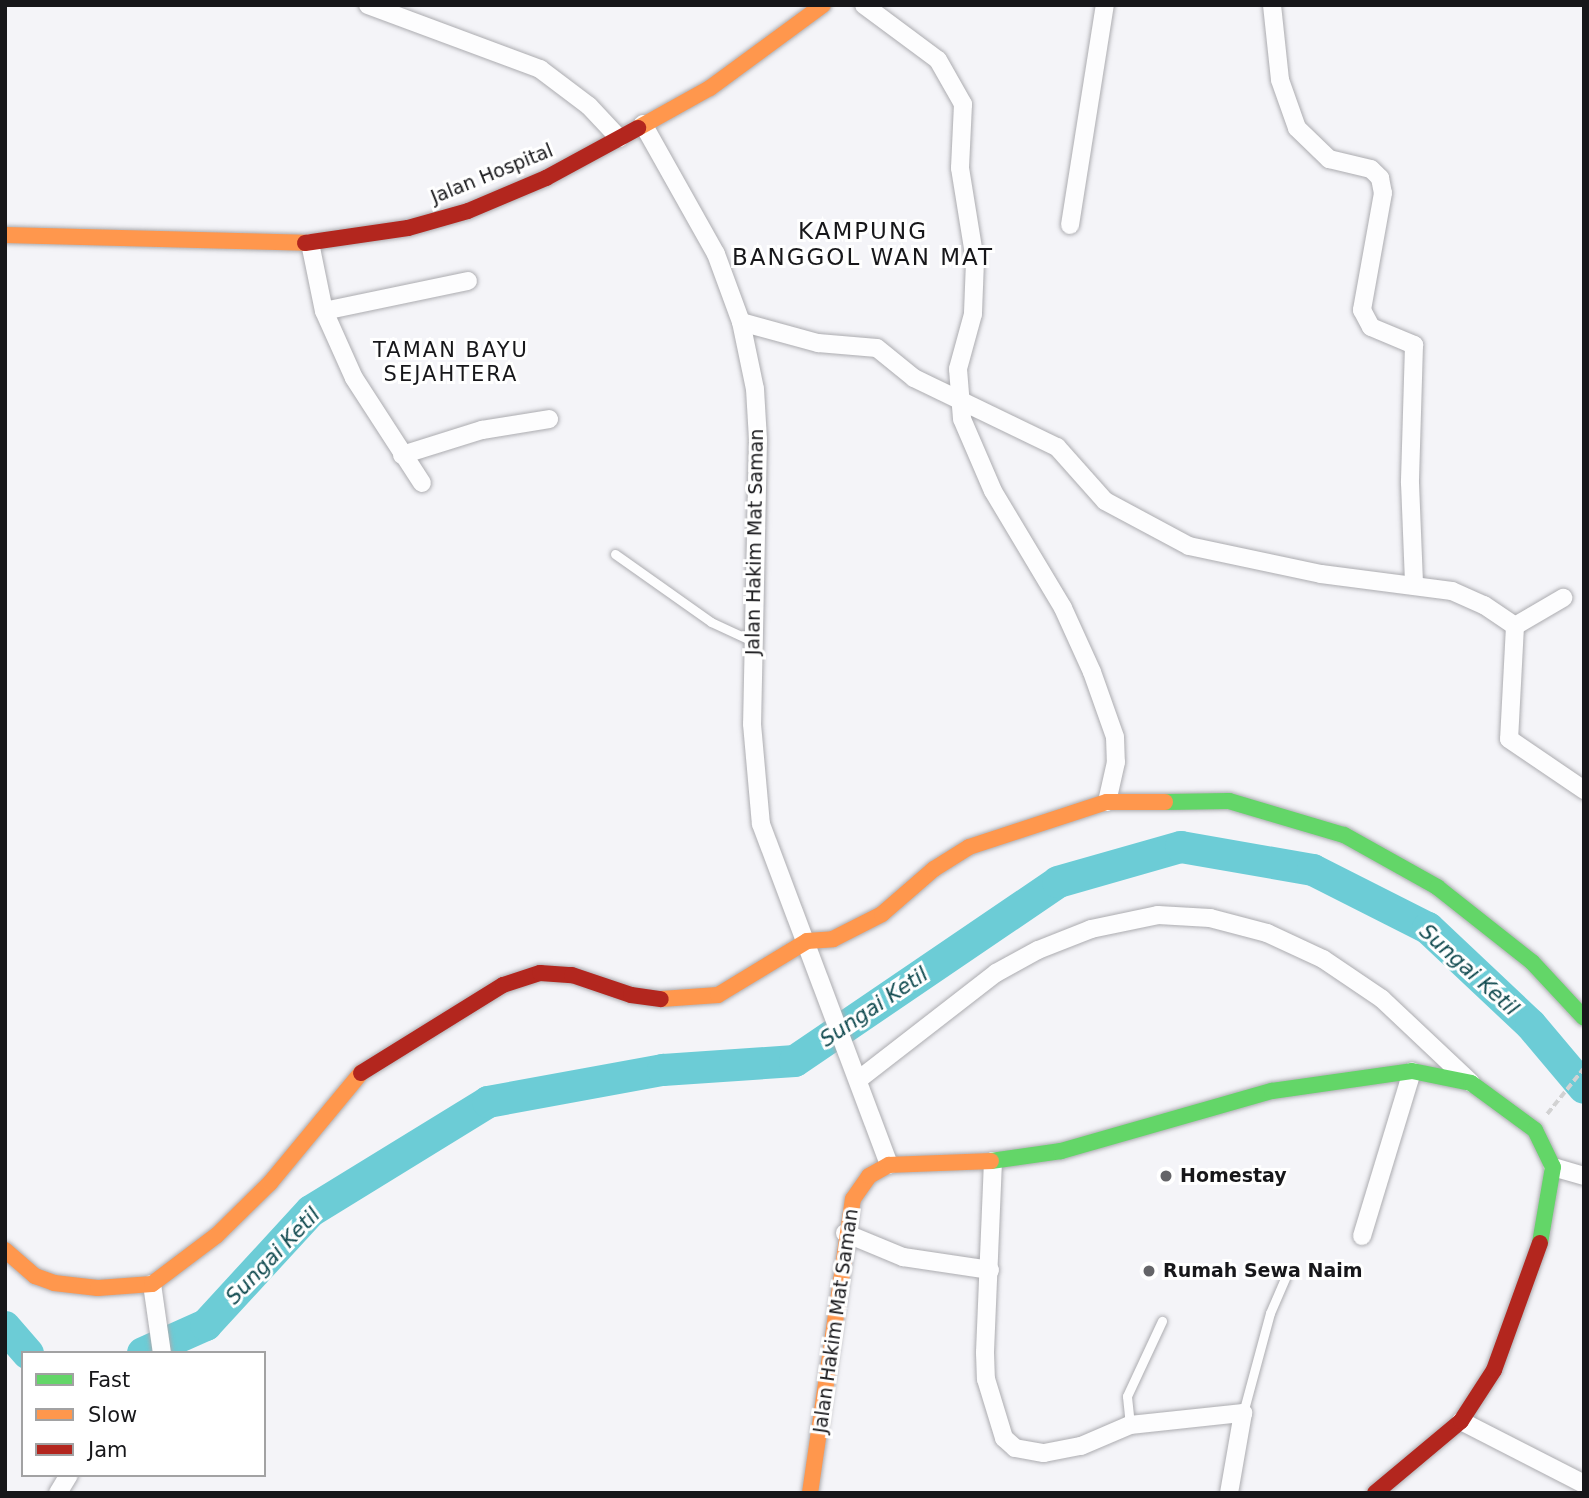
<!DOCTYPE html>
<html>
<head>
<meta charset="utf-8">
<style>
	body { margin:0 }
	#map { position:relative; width:1589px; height:1498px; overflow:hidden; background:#f4f4f8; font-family:"DejaVu Sans",sans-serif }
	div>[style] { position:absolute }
	.river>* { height:32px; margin:-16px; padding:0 16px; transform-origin:16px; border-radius:16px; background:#6cccd6 }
	.path>* { height:3.5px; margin-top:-1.75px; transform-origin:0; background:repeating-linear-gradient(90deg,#d2d2d3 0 7px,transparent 0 10.5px) }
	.roads { filter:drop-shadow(0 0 2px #acacb0) drop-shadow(0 0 2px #acacb0) }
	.lane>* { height:9px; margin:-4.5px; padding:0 4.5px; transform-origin:4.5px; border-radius:4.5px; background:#fdfdfe }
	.street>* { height:18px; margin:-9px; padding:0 9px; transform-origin:9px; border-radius:9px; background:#fdfdfe }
	.fast>* { height:16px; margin:-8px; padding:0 8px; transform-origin:8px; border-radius:8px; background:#63d668 }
	.slow>* { height:16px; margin:-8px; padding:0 8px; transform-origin:8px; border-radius:8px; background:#ff974d }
	.jam>* { height:16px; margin:-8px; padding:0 8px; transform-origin:8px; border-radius:8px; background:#b3261e }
	.dots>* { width:19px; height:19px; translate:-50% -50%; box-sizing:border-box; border:4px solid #fff; border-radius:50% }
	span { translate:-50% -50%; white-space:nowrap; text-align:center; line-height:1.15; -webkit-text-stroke:6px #fff; paint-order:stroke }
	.street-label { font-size:19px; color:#17171a }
	.poi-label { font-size:19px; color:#17171a; font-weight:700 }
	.left { translate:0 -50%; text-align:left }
	.neighbourhood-label { font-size:21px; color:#17171a; letter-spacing:2px }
	.water-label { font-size:21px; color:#104a4f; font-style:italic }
	.quarter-label { font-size:23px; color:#17171a; letter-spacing:2px }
	.frame { position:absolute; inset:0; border:7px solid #17171a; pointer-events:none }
	.legend { position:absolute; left:21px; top:1351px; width:245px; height:126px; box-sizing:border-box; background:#fff; border:2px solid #a2a2a3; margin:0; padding:9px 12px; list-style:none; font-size:21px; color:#17171a }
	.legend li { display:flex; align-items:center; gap:14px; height:35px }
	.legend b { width:35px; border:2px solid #a2a2a3 }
</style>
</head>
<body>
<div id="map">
	<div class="river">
		<div style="left:5px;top:1327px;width:35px;rotate:49deg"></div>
		<div style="left:143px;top:1353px;width:69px;rotate:-24deg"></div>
		<div style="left:206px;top:1325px;width:155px;rotate:-47.4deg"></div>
		<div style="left:311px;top:1211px;width:208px;rotate:-31.6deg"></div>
		<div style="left:488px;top:1102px;width:178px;rotate:-10.4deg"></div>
		<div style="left:663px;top:1070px;width:132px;rotate:-3.9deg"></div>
		<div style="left:795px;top:1061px;width:318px;rotate:-34.2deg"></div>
		<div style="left:1058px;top:882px;width:128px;rotate:-15.9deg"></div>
		<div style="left:1181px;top:847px;width:134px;rotate:9.9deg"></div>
		<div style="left:1313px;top:870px;width:129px;rotate:26.8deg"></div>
		<div style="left:1428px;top:928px;width:141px;rotate:43.3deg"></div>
		<div style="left:1531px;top:1025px;width:82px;rotate:49.9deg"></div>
	</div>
	<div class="path">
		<div style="left:1547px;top:1114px;width:59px;rotate:-51.2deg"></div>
	</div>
	<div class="roads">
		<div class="lane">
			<div style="left:615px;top:554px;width:118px;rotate:35.3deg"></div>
			<div style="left:711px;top:622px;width:47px;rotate:24.9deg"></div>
			<div style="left:1243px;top:1413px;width:104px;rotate:-74.9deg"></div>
			<div style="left:1270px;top:1313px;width:40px;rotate:-66.6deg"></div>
			<div style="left:1130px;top:1425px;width:29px;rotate:-96deg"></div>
			<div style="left:1127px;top:1396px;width:83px;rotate:-65deg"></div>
		</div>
		<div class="street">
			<div style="left:368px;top:5px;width:184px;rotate:20.4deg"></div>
			<div style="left:540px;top:69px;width:61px;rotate:37.1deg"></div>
			<div style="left:589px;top:106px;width:44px;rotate:46.8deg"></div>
			<div style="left:864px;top:5px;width:92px;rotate:36.6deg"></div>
			<div style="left:938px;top:60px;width:51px;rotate:60.4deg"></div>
			<div style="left:963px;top:104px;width:64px;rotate:92.7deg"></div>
			<div style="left:960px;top:168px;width:94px;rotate:80.8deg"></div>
			<div style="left:975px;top:261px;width:53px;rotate:92.2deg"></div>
			<div style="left:973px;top:314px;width:57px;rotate:105.3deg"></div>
			<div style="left:958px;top:369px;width:50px;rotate:85.4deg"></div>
			<div style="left:962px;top:419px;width:78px;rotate:66.7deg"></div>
			<div style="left:993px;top:491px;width:136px;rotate:59.1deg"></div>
			<div style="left:1063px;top:608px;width:70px;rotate:65.6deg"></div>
			<div style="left:1092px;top:672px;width:69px;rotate:70.5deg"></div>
			<div style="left:1115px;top:737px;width:25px;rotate:88deg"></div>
			<div style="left:1116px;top:762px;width:41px;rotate:102.7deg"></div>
			<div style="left:1272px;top:5px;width:75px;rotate:83.9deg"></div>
			<div style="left:1280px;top:80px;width:51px;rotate:70.5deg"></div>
			<div style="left:1297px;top:128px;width:45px;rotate:44.1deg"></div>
			<div style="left:1329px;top:159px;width:43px;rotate:13.4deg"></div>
			<div style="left:1371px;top:169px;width:13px;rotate:45deg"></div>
			<div style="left:1380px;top:178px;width:15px;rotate:79deg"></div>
			<div style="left:1383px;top:193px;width:119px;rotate:100.2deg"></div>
			<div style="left:1362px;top:310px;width:19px;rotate:62deg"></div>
			<div style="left:1371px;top:327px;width:47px;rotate:22.7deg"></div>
			<div style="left:1414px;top:345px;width:138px;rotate:91.7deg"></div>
			<div style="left:1410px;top:483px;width:100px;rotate:87.7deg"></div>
			<div style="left:643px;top:124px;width:149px;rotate:60.7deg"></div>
			<div style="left:716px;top:254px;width:72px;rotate:69.8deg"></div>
			<div style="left:741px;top:322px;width:68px;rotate:78.2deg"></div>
			<div style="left:755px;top:389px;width:51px;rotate:86.6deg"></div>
			<div style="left:758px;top:440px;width:284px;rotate:91.2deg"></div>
			<div style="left:752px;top:724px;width:100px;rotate:84.9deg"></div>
			<div style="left:761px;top:824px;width:364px;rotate:69.4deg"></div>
			<div style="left:1070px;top:225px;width:223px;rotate:-81deg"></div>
			<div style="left:310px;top:243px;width:69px;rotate:78.4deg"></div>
			<div style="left:324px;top:311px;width:73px;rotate:65.9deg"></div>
			<div style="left:354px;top:378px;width:125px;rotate:57.1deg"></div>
			<div style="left:324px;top:311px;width:147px;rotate:-11.8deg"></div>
			<div style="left:741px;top:322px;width:80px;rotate:15.3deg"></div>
			<div style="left:818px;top:343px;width:59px;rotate:4.8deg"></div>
			<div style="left:877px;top:348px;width:48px;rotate:39deg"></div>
			<div style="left:914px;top:378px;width:159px;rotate:25.8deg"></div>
			<div style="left:1057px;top:447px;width:72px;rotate:48.4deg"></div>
			<div style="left:1105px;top:501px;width:95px;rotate:28.2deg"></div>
			<div style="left:1189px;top:546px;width:135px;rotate:12deg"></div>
			<div style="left:1321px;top:574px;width:132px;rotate:7.4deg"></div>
			<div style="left:1452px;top:591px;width:35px;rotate:24deg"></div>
			<div style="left:1484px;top:605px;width:37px;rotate:34deg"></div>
			<div style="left:1515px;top:626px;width:56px;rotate:-30.3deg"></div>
			<div style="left:402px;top:455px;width:84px;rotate:-17.4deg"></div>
			<div style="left:482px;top:430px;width:68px;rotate:-9.3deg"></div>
			<div style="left:1515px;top:626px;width:113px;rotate:93deg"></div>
			<div style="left:1509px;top:739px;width:91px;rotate:34.2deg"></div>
			<div style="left:858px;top:1080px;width:175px;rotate:-37.8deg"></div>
			<div style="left:996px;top:973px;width:48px;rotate:-28.7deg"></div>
			<div style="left:1038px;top:950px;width:57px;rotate:-21.6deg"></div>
			<div style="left:1091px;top:929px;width:68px;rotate:-11.8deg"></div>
			<div style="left:1158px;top:915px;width:52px;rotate:3.3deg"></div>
			<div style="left:1210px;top:918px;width:59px;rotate:14.7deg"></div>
			<div style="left:1267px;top:933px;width:62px;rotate:24.9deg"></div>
			<div style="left:1323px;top:959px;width:71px;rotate:34.1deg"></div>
			<div style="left:1382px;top:999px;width:122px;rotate:43.3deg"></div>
			<div style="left:993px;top:1161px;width:192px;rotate:92.4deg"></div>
			<div style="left:985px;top:1353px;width:26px;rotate:88deg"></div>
			<div style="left:986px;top:1379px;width:62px;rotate:73deg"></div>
			<div style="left:1004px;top:1438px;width:15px;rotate:42deg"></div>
			<div style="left:1015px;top:1448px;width:29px;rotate:10deg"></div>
			<div style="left:1044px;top:1453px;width:38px;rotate:-11deg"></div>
			<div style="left:1081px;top:1446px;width:53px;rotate:-23.2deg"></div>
			<div style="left:1130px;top:1425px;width:114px;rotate:-6.1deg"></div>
			<div style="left:1243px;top:1413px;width:81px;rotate:99.9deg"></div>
			<div style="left:1553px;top:1167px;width:32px;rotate:16deg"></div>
			<div style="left:845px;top:1233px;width:63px;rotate:22.5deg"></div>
			<div style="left:903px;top:1257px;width:88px;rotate:8.5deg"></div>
			<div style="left:1362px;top:1236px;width:172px;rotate:-73.1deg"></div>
			<div style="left:152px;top:1284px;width:70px;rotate:81.8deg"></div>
			<div style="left:1461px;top:1421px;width:138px;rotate:27.1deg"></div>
			<div style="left:58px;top:1493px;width:21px;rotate:-59deg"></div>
		</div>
		<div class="fast">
			<div style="left:1165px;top:802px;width:64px;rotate:-0.9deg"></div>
			<div style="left:1229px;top:801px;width:120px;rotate:16.5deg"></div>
			<div style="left:1344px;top:835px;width:107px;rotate:29.2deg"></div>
			<div style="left:1437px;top:887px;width:121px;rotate:38.3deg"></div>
			<div style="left:1532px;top:962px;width:76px;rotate:47.1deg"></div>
			<div style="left:991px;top:1161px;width:71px;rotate:-8.1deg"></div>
			<div style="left:1061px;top:1151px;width:219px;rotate:-15.9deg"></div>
			<div style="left:1272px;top:1091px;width:141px;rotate:-8.1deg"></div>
			<div style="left:1412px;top:1071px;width:60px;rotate:11.5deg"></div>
			<div style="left:1471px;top:1083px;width:79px;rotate:36.3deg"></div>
			<div style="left:1535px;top:1130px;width:41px;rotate:64.1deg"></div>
			<div style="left:1553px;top:1167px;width:77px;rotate:99.7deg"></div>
		</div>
		<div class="slow">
			<div style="left:638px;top:128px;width:82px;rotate:-29.1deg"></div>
			<div style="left:710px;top:88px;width:140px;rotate:-36.3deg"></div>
			<div style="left:5px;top:235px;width:300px;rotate:1.5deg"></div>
			<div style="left:661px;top:999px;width:57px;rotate:-4deg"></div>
			<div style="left:718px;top:995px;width:104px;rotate:-31.2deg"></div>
			<div style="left:807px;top:941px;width:26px;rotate:-4deg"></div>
			<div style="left:833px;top:939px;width:55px;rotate:-27deg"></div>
			<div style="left:882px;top:914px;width:69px;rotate:-40.9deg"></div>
			<div style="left:934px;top:869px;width:41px;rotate:-32.2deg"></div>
			<div style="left:969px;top:847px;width:145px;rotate:-18.1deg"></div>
			<div style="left:1107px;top:802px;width:58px"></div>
			<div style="left:5px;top:1250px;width:40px;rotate:41deg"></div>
			<div style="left:35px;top:1276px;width:20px;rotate:20deg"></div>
			<div style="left:54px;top:1283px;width:44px;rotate:6.5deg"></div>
			<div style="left:98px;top:1288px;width:54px;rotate:-4.2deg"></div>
			<div style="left:152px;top:1284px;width:81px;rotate:-37deg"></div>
			<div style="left:217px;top:1235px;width:74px;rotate:-44.5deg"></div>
			<div style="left:270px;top:1183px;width:143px;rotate:-50.4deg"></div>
			<div style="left:810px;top:1493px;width:297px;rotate:-81.7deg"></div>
			<div style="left:853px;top:1199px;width:28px;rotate:-55deg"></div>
			<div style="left:869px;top:1176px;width:23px;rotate:-29deg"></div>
			<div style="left:889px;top:1165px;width:102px;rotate:-2.2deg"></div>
		</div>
		<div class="jam">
			<div style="left:305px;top:243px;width:104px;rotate:-8.3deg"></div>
			<div style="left:408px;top:228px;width:62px;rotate:-15.8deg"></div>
			<div style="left:468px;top:211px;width:85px;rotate:-22.9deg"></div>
			<div style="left:546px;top:178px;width:105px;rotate:-28.5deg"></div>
			<div style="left:361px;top:1073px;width:167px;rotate:-31.8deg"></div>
			<div style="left:503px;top:985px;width:39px;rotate:-18deg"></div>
			<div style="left:540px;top:973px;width:32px;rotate:4deg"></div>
			<div style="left:572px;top:975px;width:62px;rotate:18.7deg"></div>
			<div style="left:631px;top:995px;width:30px;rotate:8deg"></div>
			<div style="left:1375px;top:1493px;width:112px;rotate:-39.9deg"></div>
			<div style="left:1461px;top:1421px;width:61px;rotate:-57.1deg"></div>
			<div style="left:1494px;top:1370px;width:135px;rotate:-70.1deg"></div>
		</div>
	</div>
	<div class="dots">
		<div style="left:1166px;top:1176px;background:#646468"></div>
		<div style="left:1149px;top:1271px;background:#646468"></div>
	</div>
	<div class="street-label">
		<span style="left:492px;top:174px;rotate:-22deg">Jalan Hospital</span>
		<span style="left:755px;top:542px;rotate:-89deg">Jalan Hakim Mat Saman</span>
		<span style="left:836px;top:1321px;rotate:-82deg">Jalan Hakim Mat Saman</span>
	</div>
	<div class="poi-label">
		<span class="left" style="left:1180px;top:1176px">Homestay</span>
		<span class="left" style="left:1163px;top:1271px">Rumah Sewa Naim</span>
	</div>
	<div class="neighbourhood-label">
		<span style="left:451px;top:362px">TAMAN BAYU<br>SEJAHTERA</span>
	</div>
	<div class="water-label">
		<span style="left:1469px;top:970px;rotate:42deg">Sungai Ketil</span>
		<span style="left:874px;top:1007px;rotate:-34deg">Sungai Ketil</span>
		<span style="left:273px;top:1256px;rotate:-46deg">Sungai Ketil</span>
	</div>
	<div class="quarter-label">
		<span style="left:863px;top:244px">KAMPUNG<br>BANGGOL WAN MAT</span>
	</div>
	<div class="frame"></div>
	<ul class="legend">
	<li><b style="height:9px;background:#63d668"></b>Fast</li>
	<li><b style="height:9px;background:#ff974d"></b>Slow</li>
	<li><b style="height:9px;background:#b3261e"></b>Jam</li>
	</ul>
</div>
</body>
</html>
